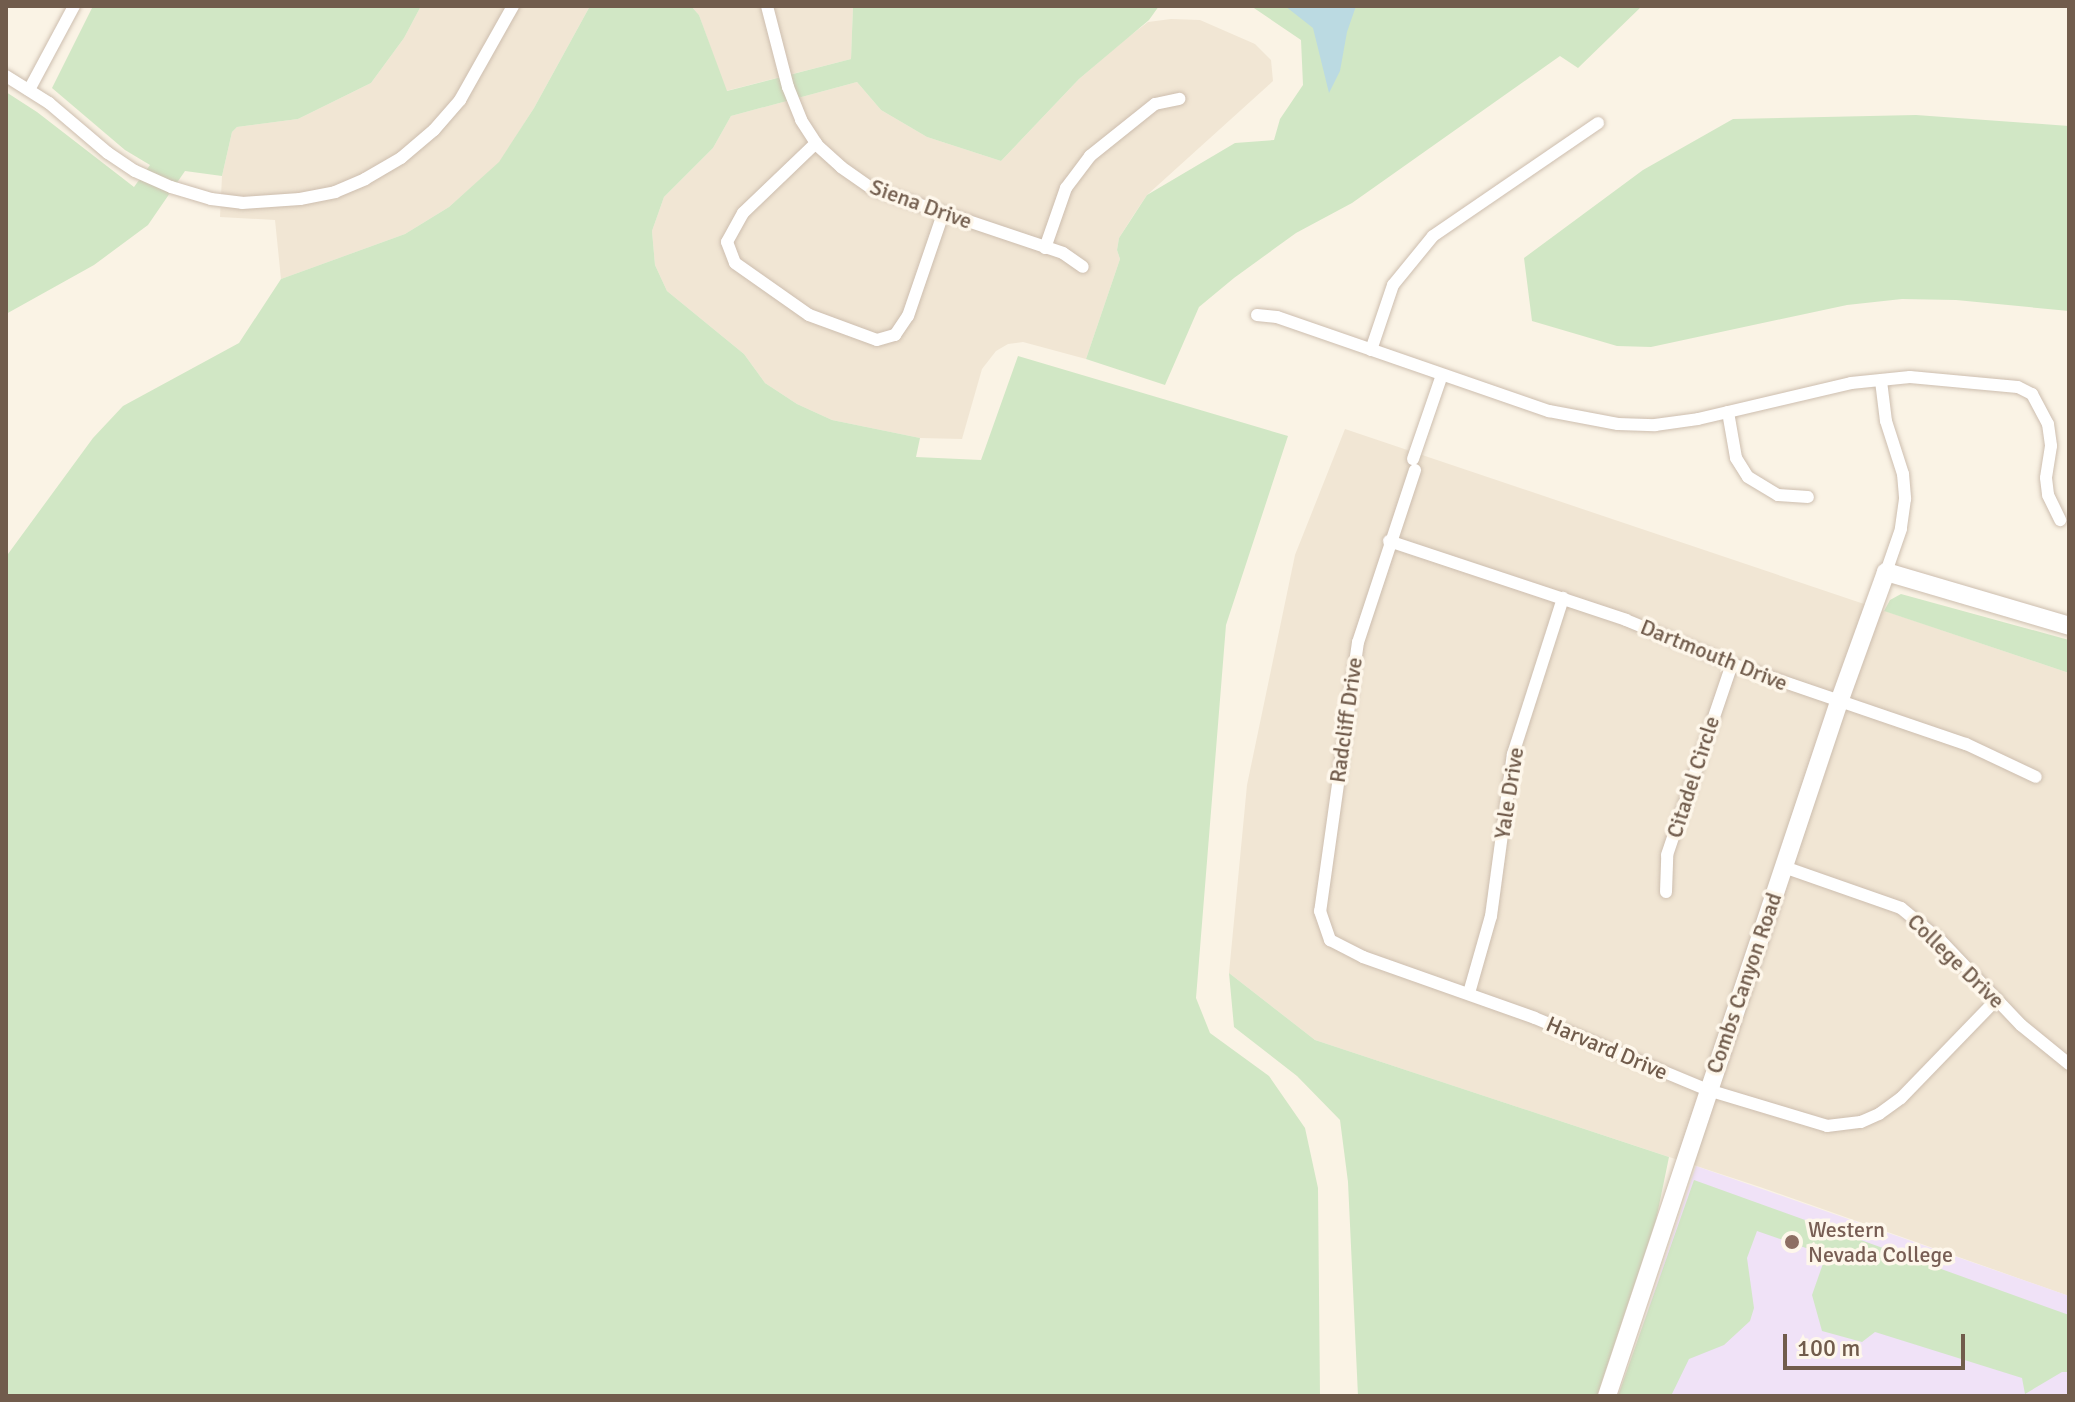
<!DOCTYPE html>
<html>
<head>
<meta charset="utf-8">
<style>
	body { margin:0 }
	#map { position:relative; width:2075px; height:1402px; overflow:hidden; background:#faf3e5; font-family:Signika,sans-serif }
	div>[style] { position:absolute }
	.residential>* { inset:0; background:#f1e6d4 }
	.education>* { inset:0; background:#f0e2f7 }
	.green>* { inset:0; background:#d1e7c5 }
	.water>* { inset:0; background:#bbdae2 }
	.roads { filter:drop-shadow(0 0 2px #cdbeaf) drop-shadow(0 0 2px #cdbeaf) }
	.street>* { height:12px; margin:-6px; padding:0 6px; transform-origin:6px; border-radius:6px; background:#fff }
	.secondary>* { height:18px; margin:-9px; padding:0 9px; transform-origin:9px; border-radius:9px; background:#fff }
	.dots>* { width:22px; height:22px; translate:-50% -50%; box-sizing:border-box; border:4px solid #fef7eb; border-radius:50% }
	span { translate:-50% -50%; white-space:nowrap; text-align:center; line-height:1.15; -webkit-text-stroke:7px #fef7eb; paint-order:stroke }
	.street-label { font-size:22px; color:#715c4c }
	.education-label { font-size:22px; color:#785e54 }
	.left { translate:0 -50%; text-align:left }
	.frame { position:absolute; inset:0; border:8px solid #715c4c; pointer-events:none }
	.scale { position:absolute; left:1783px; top:1334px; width:182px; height:36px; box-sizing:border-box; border:4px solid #715c4c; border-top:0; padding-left:10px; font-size:24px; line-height:28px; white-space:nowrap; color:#715c4c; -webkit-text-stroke:6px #fef7eb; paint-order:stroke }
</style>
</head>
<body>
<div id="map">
	<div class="residential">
		<div style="clip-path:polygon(421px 6px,590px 6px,534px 108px,499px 163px,449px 207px,405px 234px,281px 279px,275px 220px,220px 217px,222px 176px,232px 132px,237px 127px,298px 119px,371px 83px,404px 38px)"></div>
		<div style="clip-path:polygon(691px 6px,853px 6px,851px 59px,726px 91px,699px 15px)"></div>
		<div style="clip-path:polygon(1171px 19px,1200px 20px,1255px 44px,1271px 60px,1273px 81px,1147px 195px,1133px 216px,1119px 238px,1117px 250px,1120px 259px,1086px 359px,1023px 342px,1008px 344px,996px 351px,982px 369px,962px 439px,920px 438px,832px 420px,797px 404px,765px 383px,744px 354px,667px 291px,655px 265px,652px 231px,664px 197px,713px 148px,731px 116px,857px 82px,881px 110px,927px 137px,1001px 161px,1079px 79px,1127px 38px,1148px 22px)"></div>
		<div style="clip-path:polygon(1345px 429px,2069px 673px,2069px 1296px,1760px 1187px,1315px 1040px,1229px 973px,1247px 785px,1295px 555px)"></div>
	</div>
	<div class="education">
		<div style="clip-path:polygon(1696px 1166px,2069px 1296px,2069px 1396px,1619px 1396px)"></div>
	</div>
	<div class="green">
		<div style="clip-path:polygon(93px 6px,421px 6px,404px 38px,371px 83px,298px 119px,237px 127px,232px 132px,222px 176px,185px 171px,148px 225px,94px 265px,6px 314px,6px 92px,37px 112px,134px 187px,150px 165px,125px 150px,52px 88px)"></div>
		<div style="clip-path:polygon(590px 6px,691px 6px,699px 15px,727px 91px,851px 59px,853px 6px,1159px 6px,1149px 20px,1079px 79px,1001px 161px,927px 137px,881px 110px,857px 82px,731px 116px,713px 148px,664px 197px,652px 231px,655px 265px,667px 291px,744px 354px,765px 383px,797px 404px,832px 420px,920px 438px,916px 457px,981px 460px,1018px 356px,1288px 436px,1226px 625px,1196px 998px,1210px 1033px,1269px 1076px,1305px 1128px,1318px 1188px,1320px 1396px,6px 1396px,8px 554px,93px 438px,123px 406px,239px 343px,281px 279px,405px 234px,449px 207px,499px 162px,534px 108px)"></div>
		<div style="clip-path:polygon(1251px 6px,1642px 6px,1578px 68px,1560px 56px,1352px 203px,1296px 233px,1234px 278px,1199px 307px,1165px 385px,1086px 359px,1120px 259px,1117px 250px,1119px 238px,1147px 195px,1235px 143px,1274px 140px,1280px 119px,1303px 85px,1301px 40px)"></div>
		<div style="clip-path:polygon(1916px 115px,2069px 126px,2069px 311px,1956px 300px,1902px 299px,1847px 305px,1651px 347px,1617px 346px,1532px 321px,1524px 258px,1643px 170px,1733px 119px)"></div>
		<div style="clip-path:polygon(1901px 594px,2069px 640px,2069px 673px,1884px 611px,1890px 600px)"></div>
		<div style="clip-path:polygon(1229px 973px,1315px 1040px,1669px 1157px,1656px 1220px,1597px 1396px,1358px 1396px,1348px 1182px,1340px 1120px,1297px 1076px,1234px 1027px)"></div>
		<div style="clip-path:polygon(1694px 1180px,2069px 1315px,2069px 1372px,2062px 1372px,2025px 1394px,2022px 1378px,1875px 1332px,1862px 1342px,1822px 1331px,1812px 1295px,1826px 1255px,1757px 1231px,1747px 1258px,1754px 1308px,1750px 1321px,1724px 1345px,1689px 1359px,1671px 1396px,1618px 1396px)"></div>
	</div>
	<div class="water">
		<div style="clip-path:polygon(1285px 6px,1356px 6px,1347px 32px,1340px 71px,1329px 93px,1313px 28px)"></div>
	</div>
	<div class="roads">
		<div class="street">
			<div style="left:767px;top:6px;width:84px;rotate:75.5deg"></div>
			<div style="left:788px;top:87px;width:35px;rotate:68deg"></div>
			<div style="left:801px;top:120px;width:31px;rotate:57deg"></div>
			<div style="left:818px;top:146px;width:31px;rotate:42deg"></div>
			<div style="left:841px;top:167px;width:39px;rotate:35deg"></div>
			<div style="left:873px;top:189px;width:200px;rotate:18.6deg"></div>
			<div style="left:1063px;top:253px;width:24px;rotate:35deg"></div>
			<div style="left:6px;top:76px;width:51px;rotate:32.1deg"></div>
			<div style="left:49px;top:103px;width:77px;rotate:40.3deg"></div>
			<div style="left:108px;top:153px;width:32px;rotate:34deg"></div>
			<div style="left:135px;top:171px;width:39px;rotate:24deg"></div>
			<div style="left:171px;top:187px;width:42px;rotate:16.7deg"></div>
			<div style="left:211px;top:199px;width:31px;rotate:7deg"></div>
			<div style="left:242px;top:203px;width:58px;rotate:-3.9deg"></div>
			<div style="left:300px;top:199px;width:36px;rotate:-11deg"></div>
			<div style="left:335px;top:192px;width:33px;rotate:-23deg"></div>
			<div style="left:365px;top:179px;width:42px;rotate:-30.3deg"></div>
			<div style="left:401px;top:158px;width:43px;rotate:-40.3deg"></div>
			<div style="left:434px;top:130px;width:40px;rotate:-49deg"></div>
			<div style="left:460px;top:100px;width:108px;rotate:-60.6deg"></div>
			<div style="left:29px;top:90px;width:95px;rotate:-61.8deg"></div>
			<div style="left:816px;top:143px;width:101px;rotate:136.2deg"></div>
			<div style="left:743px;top:213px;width:33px;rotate:119deg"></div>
			<div style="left:727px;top:242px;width:22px;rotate:69deg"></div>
			<div style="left:735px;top:263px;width:90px;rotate:35.1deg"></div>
			<div style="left:809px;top:315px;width:72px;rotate:20.2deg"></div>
			<div style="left:877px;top:340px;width:19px;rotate:-16deg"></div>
			<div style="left:895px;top:335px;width:23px;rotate:-56deg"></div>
			<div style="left:908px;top:316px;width:108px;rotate:-71.1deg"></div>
			<div style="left:1045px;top:248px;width:64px;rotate:-70.7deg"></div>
			<div style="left:1066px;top:188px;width:40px;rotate:-53deg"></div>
			<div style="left:1090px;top:156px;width:83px;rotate:-38.7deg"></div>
			<div style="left:1155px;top:104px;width:25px;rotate:-12deg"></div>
			<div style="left:1257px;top:315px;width:20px;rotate:6deg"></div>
			<div style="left:1277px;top:317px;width:288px;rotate:19.1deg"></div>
			<div style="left:1549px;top:411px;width:70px;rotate:10.7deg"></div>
			<div style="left:1618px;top:424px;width:37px;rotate:2deg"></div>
			<div style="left:1655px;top:425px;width:43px;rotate:-7.9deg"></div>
			<div style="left:1698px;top:419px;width:157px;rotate:-13.2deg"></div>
			<div style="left:1851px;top:383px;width:59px;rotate:-5.8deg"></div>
			<div style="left:1910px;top:377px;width:108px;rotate:5.3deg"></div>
			<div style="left:2018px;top:387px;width:16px;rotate:27deg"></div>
			<div style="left:2032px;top:394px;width:34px;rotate:62deg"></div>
			<div style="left:2048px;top:424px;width:22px;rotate:82deg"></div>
			<div style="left:2051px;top:446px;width:32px;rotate:99deg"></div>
			<div style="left:2046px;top:478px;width:17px;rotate:83deg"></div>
			<div style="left:2048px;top:495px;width:28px;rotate:64deg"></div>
			<div style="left:1371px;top:350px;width:69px;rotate:-71.3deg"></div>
			<div style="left:1393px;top:285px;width:63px;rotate:-50.8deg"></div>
			<div style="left:1433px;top:236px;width:200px;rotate:-34.4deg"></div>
			<div style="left:1881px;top:381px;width:40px;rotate:82.9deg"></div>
			<div style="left:1886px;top:421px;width:56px;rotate:72.2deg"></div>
			<div style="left:1903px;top:474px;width:25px;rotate:85deg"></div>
			<div style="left:1905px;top:499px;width:30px;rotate:98deg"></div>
			<div style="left:1901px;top:529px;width:46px;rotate:109.2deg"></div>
			<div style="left:1728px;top:412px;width:47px;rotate:80.1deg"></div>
			<div style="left:1736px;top:458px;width:22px;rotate:58deg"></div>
			<div style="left:1748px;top:477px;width:35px;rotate:31deg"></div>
			<div style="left:1778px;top:495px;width:30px;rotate:4deg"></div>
			<div style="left:1413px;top:459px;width:89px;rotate:-71deg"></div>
			<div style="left:1415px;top:470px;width:181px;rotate:108.3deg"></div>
			<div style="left:1358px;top:642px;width:272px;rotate:98deg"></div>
			<div style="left:1320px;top:911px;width:31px;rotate:71deg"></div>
			<div style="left:1330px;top:940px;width:37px;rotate:27deg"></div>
			<div style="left:1363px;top:957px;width:182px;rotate:19.5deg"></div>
			<div style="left:1535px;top:1018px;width:187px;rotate:22.6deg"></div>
			<div style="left:1708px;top:1090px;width:124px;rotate:16.8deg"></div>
			<div style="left:1827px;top:1126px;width:34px;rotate:-7deg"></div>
			<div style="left:1861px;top:1122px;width:20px;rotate:-24deg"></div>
			<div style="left:1879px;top:1114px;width:27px;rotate:-36deg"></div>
			<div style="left:1901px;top:1098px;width:138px;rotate:-45.9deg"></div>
			<div style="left:1389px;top:541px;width:250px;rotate:18.4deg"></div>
			<div style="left:1626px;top:620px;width:115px;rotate:22.5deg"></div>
			<div style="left:1732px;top:664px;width:247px;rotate:18.9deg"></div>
			<div style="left:1966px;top:744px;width:77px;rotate:25.2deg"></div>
			<div style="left:1784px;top:867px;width:124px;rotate:19.3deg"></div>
			<div style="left:1901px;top:908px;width:52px;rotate:39.5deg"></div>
			<div style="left:1941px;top:941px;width:116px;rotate:46.4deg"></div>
			<div style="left:2021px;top:1025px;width:62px;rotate:39.1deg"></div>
			<div style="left:1666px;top:892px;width:37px;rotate:-88deg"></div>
			<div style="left:1667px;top:855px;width:202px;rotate:-71.2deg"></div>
			<div style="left:1469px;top:993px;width:80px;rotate:-74.1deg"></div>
			<div style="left:1491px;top:916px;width:163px;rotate:-82.3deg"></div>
			<div style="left:1513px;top:754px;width:164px;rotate:-72.2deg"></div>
		</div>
		<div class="secondary">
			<div style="left:1607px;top:1396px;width:732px;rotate:-71.52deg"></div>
			<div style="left:1839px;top:702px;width:138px;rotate:-70.1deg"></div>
			<div style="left:1886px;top:572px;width:191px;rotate:16.4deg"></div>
		</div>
	</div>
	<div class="dots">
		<div style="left:1792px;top:1242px;background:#8d6e63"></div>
	</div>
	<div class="street-label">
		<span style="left:921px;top:204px;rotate:20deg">Siena Drive</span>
		<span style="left:1714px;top:655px;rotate:22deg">Dartmouth Drive</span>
		<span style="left:1346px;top:720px;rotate:-82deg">Radcliff Drive</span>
		<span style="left:1693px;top:777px;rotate:-72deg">Citadel Circle</span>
		<span style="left:1509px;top:793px;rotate:-81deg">Yale Drive</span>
		<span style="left:1956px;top:961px;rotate:44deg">College Drive</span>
		<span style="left:1744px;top:983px;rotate:-71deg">Combs Canyon Road</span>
		<span style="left:1607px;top:1048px;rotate:23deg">Harvard Drive</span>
	</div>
	<div class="education-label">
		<span class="left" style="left:1808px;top:1242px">Western<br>Nevada College</span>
	</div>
	<div class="frame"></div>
	<div class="scale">100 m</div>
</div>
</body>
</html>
